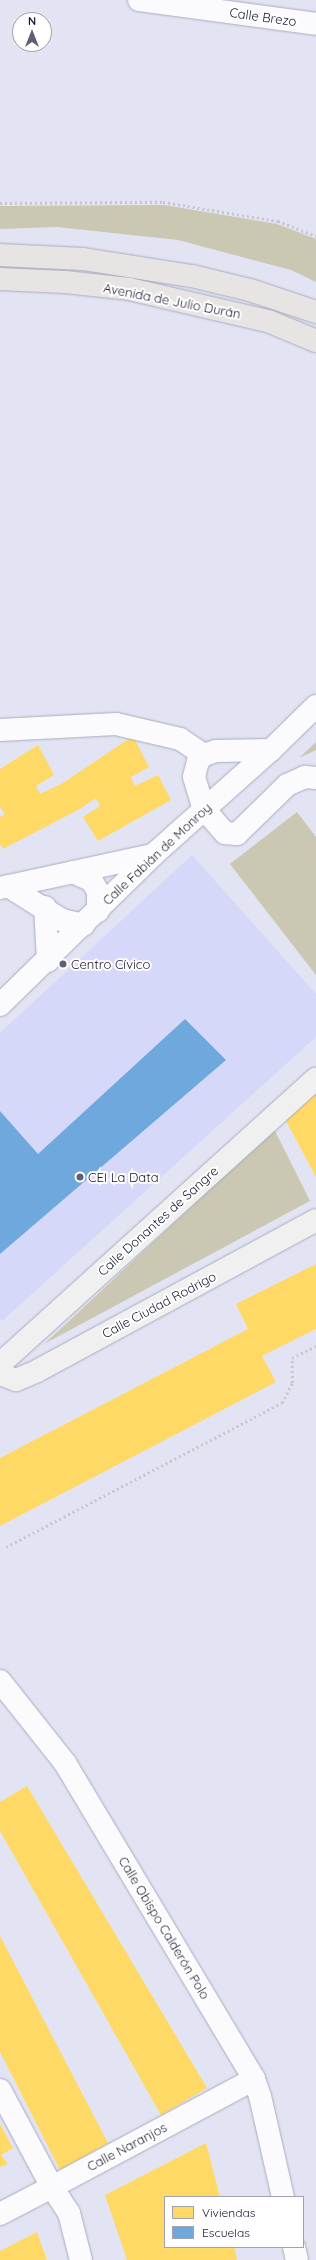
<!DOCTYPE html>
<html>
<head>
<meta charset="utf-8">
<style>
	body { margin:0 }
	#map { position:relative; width:316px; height:2260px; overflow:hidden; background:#e2e4f3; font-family:Quicksand,sans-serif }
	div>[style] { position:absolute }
	.built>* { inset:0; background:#d5d8f8 }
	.green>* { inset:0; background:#cac7b2 }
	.homes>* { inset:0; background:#ffd966 }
	.schools>* { inset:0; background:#6fa8dc }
	.path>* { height:2.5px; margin-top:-1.25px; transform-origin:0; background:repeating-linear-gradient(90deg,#c6c6cc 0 2px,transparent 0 5px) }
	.roads { filter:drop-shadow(0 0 1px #aaacbf) drop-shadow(0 0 1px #aaacbf) }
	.pedestrian>* { height:22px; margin:-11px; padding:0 11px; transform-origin:11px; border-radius:11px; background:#fbfbfd }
	.minor>* { height:22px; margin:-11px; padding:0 11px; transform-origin:11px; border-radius:11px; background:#fbfbfd }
	.secondary>* { height:22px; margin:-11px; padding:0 11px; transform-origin:11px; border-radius:11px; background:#f1f0f1 }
	.primary>* { height:22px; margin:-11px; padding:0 11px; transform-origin:11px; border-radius:11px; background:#e9e4e4 }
	.dots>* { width:11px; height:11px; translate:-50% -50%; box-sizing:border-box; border:2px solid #fff; border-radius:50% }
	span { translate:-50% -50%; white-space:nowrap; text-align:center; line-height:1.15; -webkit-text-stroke:4px #fff; paint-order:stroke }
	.street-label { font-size:13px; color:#17172f }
	.poi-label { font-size:13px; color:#17172f }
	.left { translate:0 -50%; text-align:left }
	.legend { position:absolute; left:164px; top:2196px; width:140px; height:52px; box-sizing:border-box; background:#fff; border:1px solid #a2a2ac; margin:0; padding:5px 7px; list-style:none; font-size:12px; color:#17172f }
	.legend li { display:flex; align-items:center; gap:8px; height:20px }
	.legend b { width:20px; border:1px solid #a2a2ac }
	.north { position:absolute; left:12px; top:12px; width:40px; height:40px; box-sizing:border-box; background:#fff; border:1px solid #a2a2ac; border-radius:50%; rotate:0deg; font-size:11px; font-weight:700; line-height:16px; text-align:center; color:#17172f }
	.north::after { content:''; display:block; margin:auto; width:14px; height:18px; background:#5e5f74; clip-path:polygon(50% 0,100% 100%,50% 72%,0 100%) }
</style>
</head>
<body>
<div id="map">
	<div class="built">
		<div style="clip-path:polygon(192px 855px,316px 994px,316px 1037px,2px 1321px,0 1318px,0 1033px)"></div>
	</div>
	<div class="green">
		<div style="clip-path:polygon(164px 205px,277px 224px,316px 239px,316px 282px,291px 270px,178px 240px,57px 227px,0 229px,0 206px)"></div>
		<div style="clip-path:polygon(316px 742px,316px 750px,299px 758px)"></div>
		<div style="clip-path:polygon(297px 812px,316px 837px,316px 975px,230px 864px)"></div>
		<div style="clip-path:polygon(274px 1129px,310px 1201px,44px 1344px,66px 1324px)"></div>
	</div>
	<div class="homes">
		<div style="clip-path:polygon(133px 736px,149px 767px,131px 777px,135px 786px,158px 775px,171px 800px,98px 841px,83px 817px,100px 806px,96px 798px,78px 810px,3px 849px,0 844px,0 817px,5px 814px,0 807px,0 769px,38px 745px,54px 775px,36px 786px,40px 794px,63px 783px)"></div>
		<div style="clip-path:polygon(316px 1093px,316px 1177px,285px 1119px)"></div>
		<div style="clip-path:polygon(316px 1264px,316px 1329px,262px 1356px,276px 1382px,0 1526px,0 1458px,248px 1329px,236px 1304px)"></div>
		<div style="clip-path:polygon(27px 1786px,207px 2088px,161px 2115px,0 1831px,0 1802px)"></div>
		<div style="clip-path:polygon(0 1936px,108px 2143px,60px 2170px,0 2052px)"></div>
		<div style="clip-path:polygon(0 2124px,13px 2148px,1px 2155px,8px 2164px,0 2167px)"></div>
		<div style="clip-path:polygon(206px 2143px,220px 2197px,165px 2197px,165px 2247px,234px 2247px,237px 2260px,127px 2260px,105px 2195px)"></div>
		<div style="clip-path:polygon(37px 2232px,47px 2260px,0 2260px,0 2251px)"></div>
	</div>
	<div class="schools">
		<div style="clip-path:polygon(185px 1019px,226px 1060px,0 1254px,0 1111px,38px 1154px)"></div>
	</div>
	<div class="path">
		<div style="left:0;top:203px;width:163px;rotate:-0.4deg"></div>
		<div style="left:163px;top:202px;width:117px;rotate:9.4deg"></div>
		<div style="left:278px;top:221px;width:41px;rotate:21.5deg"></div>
		<div style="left:6px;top:1547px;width:311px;rotate:-27.6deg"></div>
		<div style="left:282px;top:1403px;width:22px;rotate:-63deg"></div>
		<div style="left:292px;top:1383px;width:25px;rotate:-90deg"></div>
		<div style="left:292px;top:1358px;width:27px;rotate:-27deg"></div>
	</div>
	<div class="roads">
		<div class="pedestrian">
			<div style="left:52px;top:2187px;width:229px;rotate:-28.1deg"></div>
		</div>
		<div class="minor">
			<div style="left:139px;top:0;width:179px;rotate:7.7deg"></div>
			<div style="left:0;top:730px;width:116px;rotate:-3deg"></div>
			<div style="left:116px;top:724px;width:66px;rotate:13.2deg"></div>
			<div style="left:180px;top:739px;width:29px;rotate:34deg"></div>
			<div style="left:271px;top:750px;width:55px;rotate:179deg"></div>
			<div style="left:216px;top:751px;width:13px;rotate:162deg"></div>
			<div style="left:204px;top:755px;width:8px;rotate:135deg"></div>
			<div style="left:198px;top:761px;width:16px;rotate:104deg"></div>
			<div style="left:194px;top:777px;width:34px;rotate:73deg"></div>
			<div style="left:204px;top:809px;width:32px;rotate:49deg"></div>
			<div style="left:225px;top:833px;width:12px;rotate:5deg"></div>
			<div style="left:237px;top:834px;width:70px;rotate:-44.4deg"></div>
			<div style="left:287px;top:785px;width:20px;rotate:-24deg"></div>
			<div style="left:305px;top:777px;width:11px;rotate:5deg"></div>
			<div style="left:73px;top:872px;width:21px;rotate:25deg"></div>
			<div style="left:92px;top:881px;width:13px;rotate:61deg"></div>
			<div style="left:98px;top:892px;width:19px;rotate:90deg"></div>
			<div style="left:8px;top:886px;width:64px;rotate:32.2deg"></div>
			<div style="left:62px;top:920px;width:22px;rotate:13deg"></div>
			<div style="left:0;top:888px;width:157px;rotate:-12.2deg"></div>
			<div style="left:45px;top:907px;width:54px;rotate:86.8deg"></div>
			<div style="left:0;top:1005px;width:214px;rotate:-44.4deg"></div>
			<div style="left:153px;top:855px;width:158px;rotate:-41.7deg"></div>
			<div style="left:271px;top:750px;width:63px;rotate:-44.4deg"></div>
			<div style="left:0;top:1681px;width:105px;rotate:51.6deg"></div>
			<div style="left:65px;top:1763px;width:368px;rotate:59.1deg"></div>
			<div style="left:254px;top:2079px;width:18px;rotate:71deg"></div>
			<div style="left:260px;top:2096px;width:104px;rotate:77.2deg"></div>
			<div style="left:0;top:2090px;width:110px;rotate:61.8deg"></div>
			<div style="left:52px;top:2187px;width:31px;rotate:57deg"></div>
			<div style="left:69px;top:2213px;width:49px;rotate:75.7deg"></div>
			<div style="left:0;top:2214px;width:59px;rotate:-27.4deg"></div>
			<div style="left:294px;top:2247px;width:13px;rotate:77deg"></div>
		</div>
		<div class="secondary">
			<div style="left:0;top:1364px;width:426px;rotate:-42.1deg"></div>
			<div style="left:0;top:1374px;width:17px;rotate:21deg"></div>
			<div style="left:16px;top:1380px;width:23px;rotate:-23deg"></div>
			<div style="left:37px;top:1371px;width:317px;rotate:-28.4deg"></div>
		</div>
		<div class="primary">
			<div style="left:0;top:255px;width:83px;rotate:2.8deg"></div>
			<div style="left:83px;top:259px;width:110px;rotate:8.9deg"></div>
			<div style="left:192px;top:276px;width:60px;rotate:13.6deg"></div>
			<div style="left:250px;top:290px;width:70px;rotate:18.4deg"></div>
			<div style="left:0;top:279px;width:65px;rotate:2.6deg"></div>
			<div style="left:65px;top:282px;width:64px;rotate:6.2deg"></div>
			<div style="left:129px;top:289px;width:143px;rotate:13deg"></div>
			<div style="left:268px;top:321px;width:52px;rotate:22.6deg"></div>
		</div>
	</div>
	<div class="dots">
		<div style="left:63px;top:964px;background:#5e5f74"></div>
		<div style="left:80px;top:1177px;background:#5e5f74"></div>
	</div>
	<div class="street-label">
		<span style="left:263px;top:17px;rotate:8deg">Calle Brezo</span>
		<span style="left:172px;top:301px;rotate:11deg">Avenida de Julio Durán</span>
		<span style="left:157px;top:854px;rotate:-43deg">Calle Fabián de Monroy</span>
		<span style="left:158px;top:1221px;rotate:-42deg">Calle Donantes de Sangre</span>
		<span style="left:159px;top:1305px;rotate:-28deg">Calle Ciudad Rodrigo</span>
		<span style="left:164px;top:1928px;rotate:59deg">Calle Obispo Calderón Polo</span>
		<span style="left:127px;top:2147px;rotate:-28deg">Calle Naranjos</span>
	</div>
	<div class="poi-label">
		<span class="left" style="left:71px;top:964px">Centro Cívico</span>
		<span class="left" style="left:88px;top:1177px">CEI La Data</span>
	</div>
	<ul class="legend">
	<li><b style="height:11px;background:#ffd966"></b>Viviendas</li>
	<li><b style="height:11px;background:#6fa8dc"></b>Escuelas</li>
	</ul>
	<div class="north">N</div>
</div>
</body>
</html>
